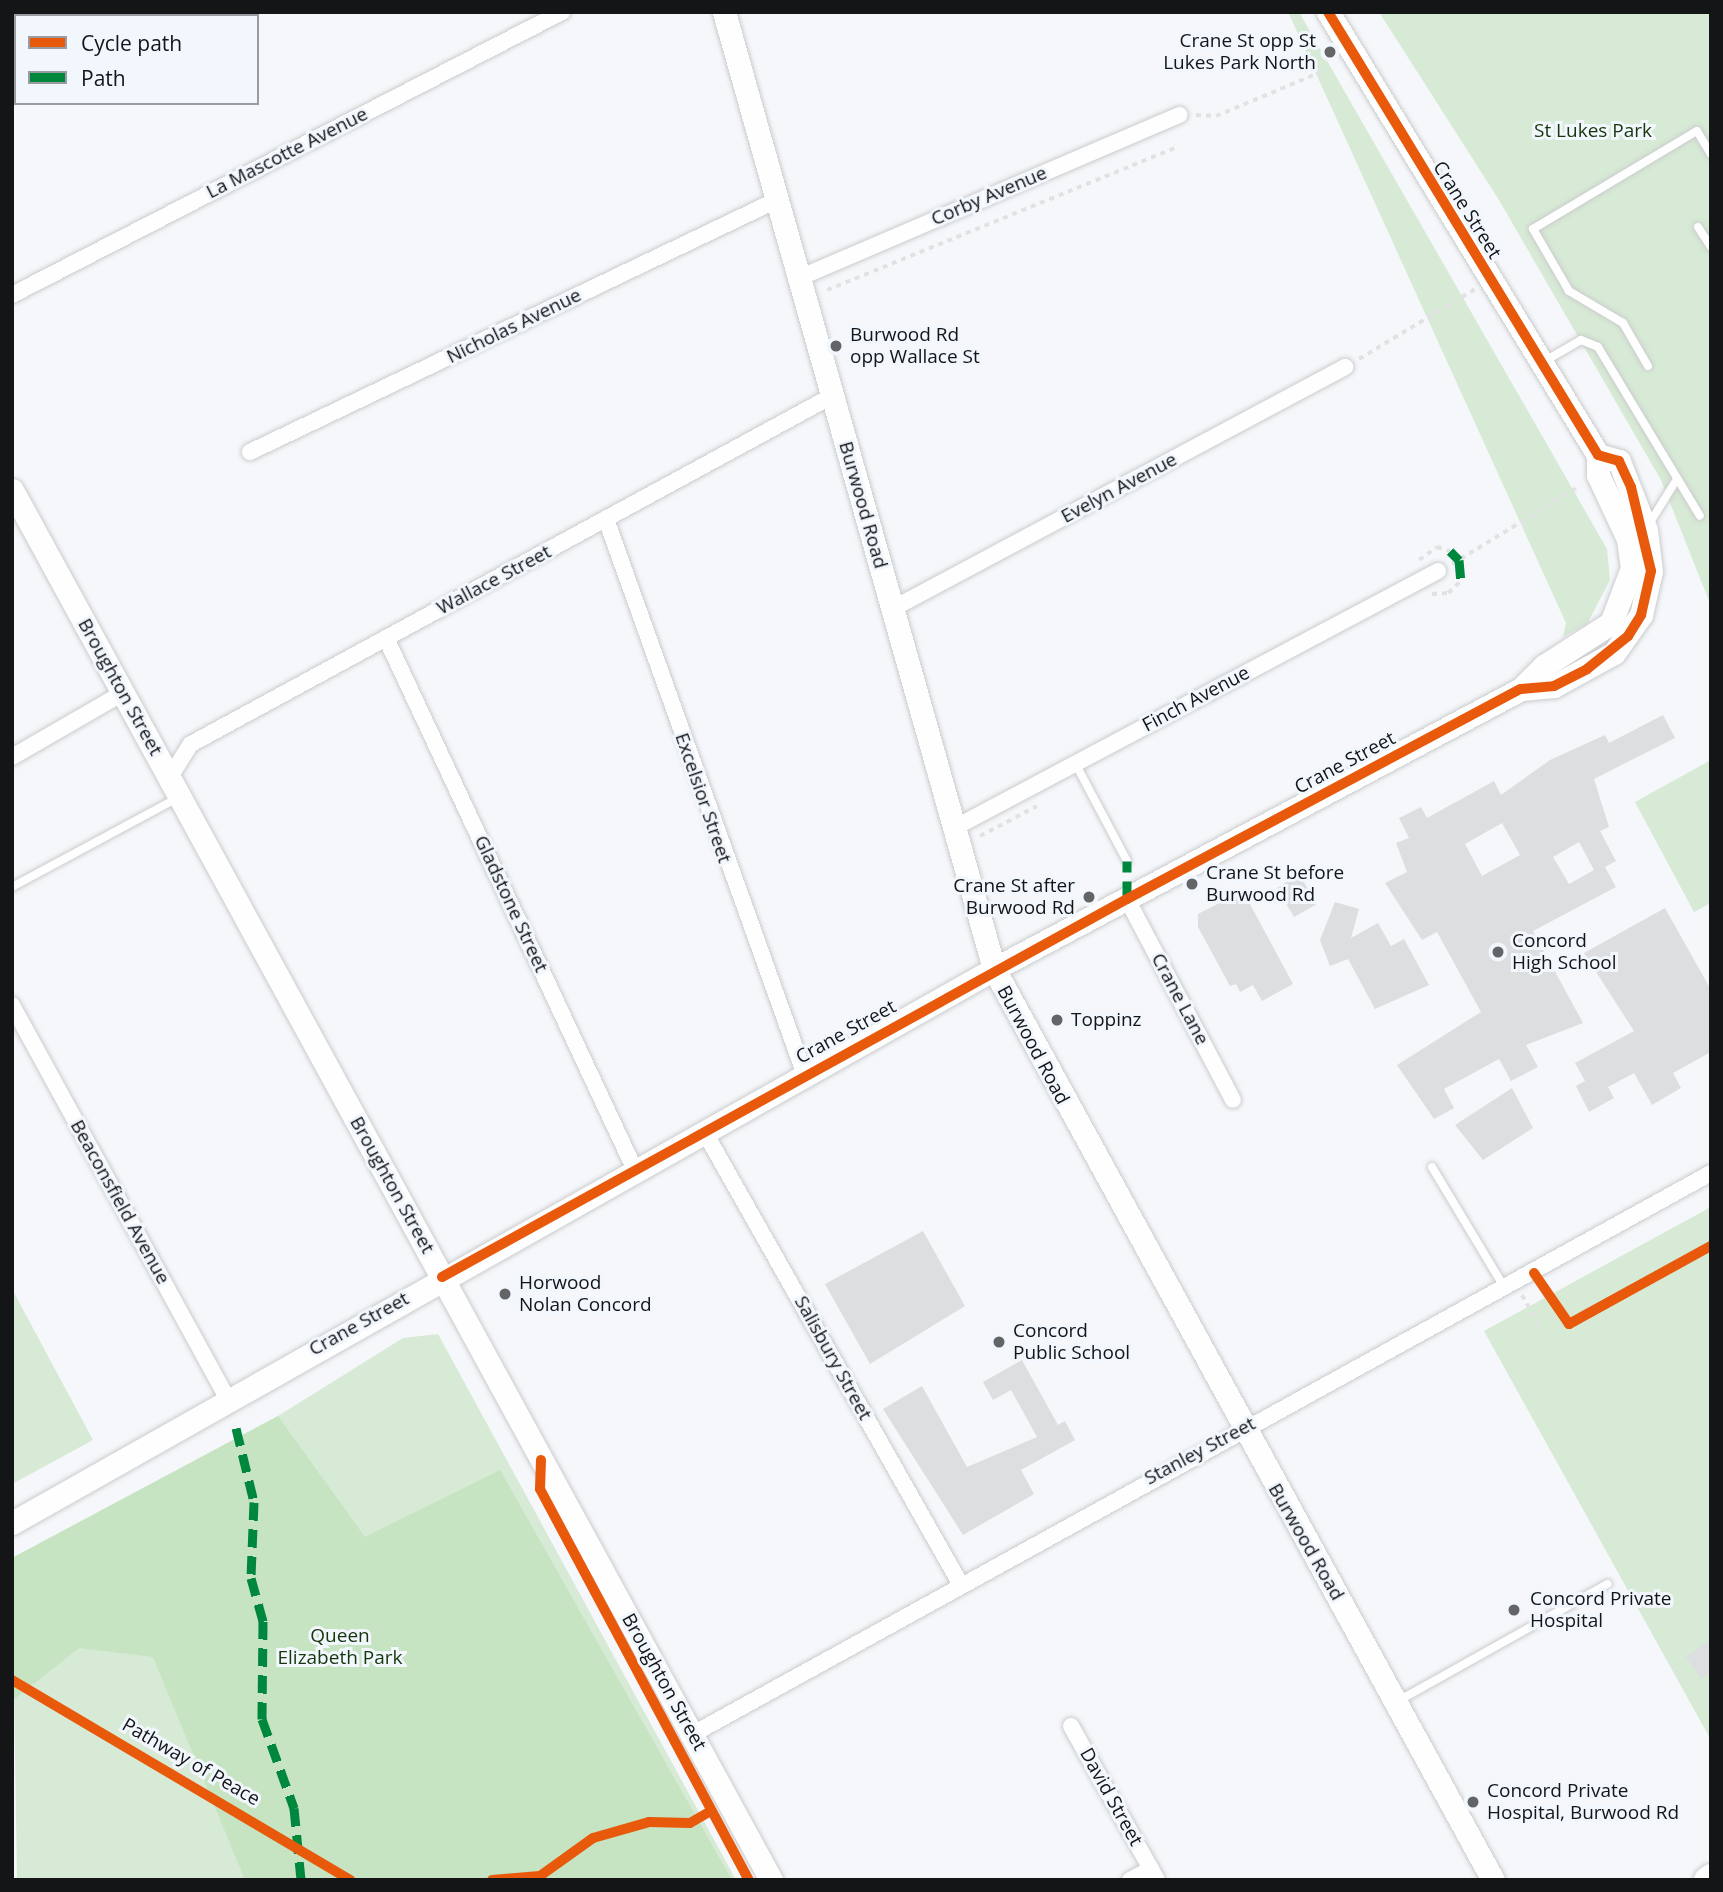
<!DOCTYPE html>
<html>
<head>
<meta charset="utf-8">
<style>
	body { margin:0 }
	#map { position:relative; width:1723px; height:1892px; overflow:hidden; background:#f5f7fa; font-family:"Open Sans",sans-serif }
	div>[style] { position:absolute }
	.green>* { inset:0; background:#d7ead5 }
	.forest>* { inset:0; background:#c6e4c2 }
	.building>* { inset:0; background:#dcdee0 }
	.path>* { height:3.5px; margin-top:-1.75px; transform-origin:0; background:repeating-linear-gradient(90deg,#e1e2e3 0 5px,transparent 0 10px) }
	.roads { filter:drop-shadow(0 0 2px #cacccd) drop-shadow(0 0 2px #cacccd) }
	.lane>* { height:8px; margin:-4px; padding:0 4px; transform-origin:4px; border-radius:4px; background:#fefefe }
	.street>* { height:16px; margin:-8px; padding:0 8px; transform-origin:8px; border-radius:8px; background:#fefefe }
	.secondary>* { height:23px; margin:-11.5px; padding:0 11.5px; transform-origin:11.5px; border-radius:11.5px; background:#fefefe }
	.primary>* { height:26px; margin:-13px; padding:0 13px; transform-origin:13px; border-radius:13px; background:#fefefe }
	.quiet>* { height:9px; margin-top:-4.5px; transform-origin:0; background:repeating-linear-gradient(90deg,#00873e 0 18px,transparent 0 27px) }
	.cycleway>* { height:10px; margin:-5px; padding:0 5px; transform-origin:5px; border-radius:5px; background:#e8590c }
	.dots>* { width:19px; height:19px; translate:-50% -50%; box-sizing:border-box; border:4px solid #f2f7fd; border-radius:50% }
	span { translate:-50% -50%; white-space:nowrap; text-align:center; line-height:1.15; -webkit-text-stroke:6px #f2f7fd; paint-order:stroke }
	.poi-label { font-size:19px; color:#131517 }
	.right { translate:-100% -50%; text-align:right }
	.left { translate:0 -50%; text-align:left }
	.park-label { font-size:19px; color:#14370b }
	.street-label { font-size:19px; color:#131517 }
	.frame { position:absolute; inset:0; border:14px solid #131517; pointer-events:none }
	.legend { position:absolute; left:14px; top:14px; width:245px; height:91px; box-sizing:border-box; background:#f2f7fd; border:2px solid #999da1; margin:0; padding:9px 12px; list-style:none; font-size:21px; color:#131517 }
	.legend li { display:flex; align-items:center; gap:14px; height:35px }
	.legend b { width:35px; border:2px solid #999da1 }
</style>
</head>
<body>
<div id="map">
	<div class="green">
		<div style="clip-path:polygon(1288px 12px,1299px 12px,1607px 549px,1610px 580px,1587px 624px,1563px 637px,1566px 623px)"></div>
		<div style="clip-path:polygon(1379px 12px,1711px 12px,1711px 606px,1661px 480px,1499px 200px)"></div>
		<div style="clip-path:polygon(1711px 760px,1711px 903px,1694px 912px,1635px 802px)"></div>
		<div style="clip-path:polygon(1711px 1207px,1711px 1740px,1484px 1331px)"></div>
		<div style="clip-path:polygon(12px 1289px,93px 1440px,12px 1484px)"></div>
		<div style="clip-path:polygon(438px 1334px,736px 1880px,17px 1880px,12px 1558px,278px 1416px,403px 1338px)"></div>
	</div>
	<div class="forest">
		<div style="clip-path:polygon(278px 1416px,365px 1537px,500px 1470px,732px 1880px,245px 1880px,153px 1657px,79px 1648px,12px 1701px,12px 1558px)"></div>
	</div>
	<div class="building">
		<div style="clip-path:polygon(evenodd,1663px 715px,1675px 738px,1594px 779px,1609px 827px,1600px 831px,1616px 861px,1605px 867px,1616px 887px,1533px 931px,1583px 1023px,1526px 1045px,1538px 1067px,1511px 1081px,1499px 1059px,1444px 1089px,1454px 1108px,1434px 1119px,1397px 1065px,1481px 1012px,1437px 932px,1422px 940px,1385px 883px,1407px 872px,1396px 843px,1409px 838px,1399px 818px,1421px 807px,1427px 818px,1494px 781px,1501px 795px,1550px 760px,1605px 735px,1609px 743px,1663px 715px,1502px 823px,1520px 855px,1482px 876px,1465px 844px,1502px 823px,1663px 715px,1579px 842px,1594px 870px,1569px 884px,1553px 857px,1579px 842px)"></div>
		<div style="clip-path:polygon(1299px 874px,1317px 904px,1294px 917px,1277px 888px)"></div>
		<div style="clip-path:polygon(1243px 891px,1293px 984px,1262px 1001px,1253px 985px,1240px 992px,1236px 984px,1230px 986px,1198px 927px,1198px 914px)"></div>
		<div style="clip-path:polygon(1335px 902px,1359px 909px,1351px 938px,1378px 923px,1391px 946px,1404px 939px,1429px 985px,1375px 1009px,1348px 959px,1330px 966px,1320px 940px)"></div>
		<div style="clip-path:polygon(1665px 908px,1711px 990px,1711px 1052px,1673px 1073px,1681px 1088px,1652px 1105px,1634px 1073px,1608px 1087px,1614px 1098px,1589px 1112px,1576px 1086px,1585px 1081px,1575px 1063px,1634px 1031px,1584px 953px)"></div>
		<div style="clip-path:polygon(1512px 1088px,1533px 1128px,1483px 1160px,1455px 1125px)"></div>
		<div style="clip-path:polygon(923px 1231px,965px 1306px,870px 1364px,825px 1284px)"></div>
		<div style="clip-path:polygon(1022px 1360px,1058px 1425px,1065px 1421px,1075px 1440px,1021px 1470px,1034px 1494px,963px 1535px,883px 1409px,922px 1386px,967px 1467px,1037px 1437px,1011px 1390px,993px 1400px,983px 1382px)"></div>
		<div style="clip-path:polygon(1711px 1639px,1711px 1672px,1701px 1679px,1686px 1657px)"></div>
	</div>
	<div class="path">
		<div style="left:1196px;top:115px;width:20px;rotate:3deg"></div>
		<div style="left:1216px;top:116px;width:116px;rotate:-22.8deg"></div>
		<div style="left:827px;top:290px;width:376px;rotate:-22.2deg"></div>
		<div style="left:1359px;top:359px;width:135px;rotate:-31.1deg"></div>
		<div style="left:1419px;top:560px;width:22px;rotate:-36deg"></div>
		<div style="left:1437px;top:547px;width:14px;rotate:17deg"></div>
		<div style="left:1452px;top:564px;width:150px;rotate:-31.4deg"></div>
		<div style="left:1432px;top:594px;width:16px;rotate:-4deg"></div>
		<div style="left:1448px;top:593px;width:18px;rotate:-43deg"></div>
		<div style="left:980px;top:836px;width:64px;rotate:-27.8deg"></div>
		<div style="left:1522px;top:1295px;width:36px;rotate:60deg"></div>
	</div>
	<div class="roads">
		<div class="lane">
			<div style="left:1698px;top:227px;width:24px;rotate:57deg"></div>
			<div style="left:1543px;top:362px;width:44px;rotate:-30.1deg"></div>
			<div style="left:1581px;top:340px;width:18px;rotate:22deg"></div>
			<div style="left:1598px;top:347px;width:197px;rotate:58.9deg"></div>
			<div style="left:1648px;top:366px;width:50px;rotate:-120.2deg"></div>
			<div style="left:1623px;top:323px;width:63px;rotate:-149.3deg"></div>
			<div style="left:1569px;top:291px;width:72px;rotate:-120.1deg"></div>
			<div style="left:1533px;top:229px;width:191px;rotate:-30.9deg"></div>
			<div style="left:1697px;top:131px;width:27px;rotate:59deg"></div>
			<div style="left:1649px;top:524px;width:53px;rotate:-58.1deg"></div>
			<div style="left:1075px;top:763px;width:111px;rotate:62deg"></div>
			<div style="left:12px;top:887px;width:190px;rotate:-28.3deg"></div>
			<div style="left:1432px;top:1167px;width:140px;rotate:59deg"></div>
			<div style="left:1398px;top:1701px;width:240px;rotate:-29.2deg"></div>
		</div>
		<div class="street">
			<div style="left:799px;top:278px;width:414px;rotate:-23.2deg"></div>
			<div style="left:12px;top:295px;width:619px;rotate:-27.23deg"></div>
			<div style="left:250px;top:452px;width:584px;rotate:-25.56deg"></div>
			<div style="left:606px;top:519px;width:591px;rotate:70.31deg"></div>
			<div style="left:892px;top:609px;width:514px;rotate:-28.11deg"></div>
			<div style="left:386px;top:638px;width:587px;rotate:64.92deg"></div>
			<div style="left:12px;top:757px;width:128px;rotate:-30deg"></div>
			<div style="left:170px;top:777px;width:39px;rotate:-58deg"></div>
			<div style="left:191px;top:744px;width:729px;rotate:-28.5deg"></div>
			<div style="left:954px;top:828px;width:548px;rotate:-27.97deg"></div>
			<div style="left:1127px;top:899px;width:227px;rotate:62.2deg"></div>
			<div style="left:12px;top:1005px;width:448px;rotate:61.3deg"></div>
			<div style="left:704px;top:1131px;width:522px;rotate:60.49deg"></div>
			<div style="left:1071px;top:1726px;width:176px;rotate:60.8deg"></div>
			<div style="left:693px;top:1734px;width:1162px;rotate:-28.86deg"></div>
			<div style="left:1130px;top:1880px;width:24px;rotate:-28deg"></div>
		</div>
		<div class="secondary">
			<div style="left:724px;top:12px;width:994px;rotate:74.24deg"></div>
			<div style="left:994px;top:969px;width:1039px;rotate:61.29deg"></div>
			<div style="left:12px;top:490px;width:1584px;rotate:61.36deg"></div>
			<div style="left:1521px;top:689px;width:33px;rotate:-5deg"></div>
			<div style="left:1554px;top:686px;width:68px;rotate:-28.8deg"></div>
			<div style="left:1614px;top:653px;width:47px;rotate:-54.6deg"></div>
			<div style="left:1641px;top:615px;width:45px;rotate:-77.2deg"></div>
			<div style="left:1651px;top:571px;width:41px;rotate:-97deg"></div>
			<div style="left:1646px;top:530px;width:74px;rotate:-111.4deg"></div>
			<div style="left:1619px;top:461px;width:22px;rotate:-164deg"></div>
			<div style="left:12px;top:1523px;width:1127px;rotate:-29.43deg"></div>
			<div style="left:994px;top:969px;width:597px;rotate:-27.98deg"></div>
			<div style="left:1521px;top:689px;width:33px;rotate:-45deg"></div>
			<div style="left:1544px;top:666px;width:80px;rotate:-32.7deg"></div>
			<div style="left:1611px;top:623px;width:59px;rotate:-69.1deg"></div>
			<div style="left:1632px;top:568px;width:29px;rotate:-98deg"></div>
			<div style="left:1628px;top:539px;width:71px;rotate:-115.1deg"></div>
			<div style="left:1598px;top:475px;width:20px;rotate:-90deg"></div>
			<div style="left:1598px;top:455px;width:519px;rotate:-121.36deg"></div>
		</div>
		<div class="primary">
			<div style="left:1707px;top:1880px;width:5px;rotate:-37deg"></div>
		</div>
	</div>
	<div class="quiet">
		<div style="left:1450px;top:551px;width:13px;rotate:45deg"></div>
		<div style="left:1459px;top:560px;width:21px;rotate:85deg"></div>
		<div style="left:1127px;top:899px;width:38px;rotate:-90deg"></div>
		<div style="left:236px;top:1428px;width:76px;rotate:76.3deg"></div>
		<div style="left:254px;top:1502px;width:76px;rotate:92.3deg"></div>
		<div style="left:251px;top:1578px;width:45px;rotate:74.4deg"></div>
		<div style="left:263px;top:1621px;width:98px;rotate:90.6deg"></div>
		<div style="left:262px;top:1719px;width:95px;rotate:70.2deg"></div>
		<div style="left:294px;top:1808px;width:72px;rotate:84.4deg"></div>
	</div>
	<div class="cycleway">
		<div style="left:1534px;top:1273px;width:62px;rotate:55.5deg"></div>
		<div style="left:1569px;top:1324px;width:162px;rotate:-28.8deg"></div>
		<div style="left:442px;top:1277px;width:782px;rotate:-28.89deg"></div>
		<div style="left:1127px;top:899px;width:446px;rotate:-28.1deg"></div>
		<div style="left:1521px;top:689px;width:33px;rotate:-5deg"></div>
		<div style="left:1554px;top:686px;width:37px;rotate:-27deg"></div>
		<div style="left:1587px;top:669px;width:53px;rotate:-38.8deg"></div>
		<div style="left:1628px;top:636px;width:25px;rotate:-58deg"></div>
		<div style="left:1641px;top:615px;width:45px;rotate:-77.2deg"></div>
		<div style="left:1651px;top:571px;width:86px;rotate:-103.4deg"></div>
		<div style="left:1631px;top:487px;width:29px;rotate:-115deg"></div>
		<div style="left:1619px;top:461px;width:22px;rotate:-164deg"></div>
		<div style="left:1598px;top:455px;width:519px;rotate:-121.36deg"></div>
		<div style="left:541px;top:1460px;width:29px;rotate:92deg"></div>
		<div style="left:540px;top:1489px;width:443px;rotate:61.9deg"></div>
		<div style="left:12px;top:1680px;width:393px;rotate:30.6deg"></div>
		<div style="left:492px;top:1880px;width:48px;rotate:-4.8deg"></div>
		<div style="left:540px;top:1876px;width:65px;rotate:-35.6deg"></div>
		<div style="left:593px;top:1838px;width:58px;rotate:-15.9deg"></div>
		<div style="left:649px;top:1822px;width:41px;rotate:1.4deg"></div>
		<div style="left:690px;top:1823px;width:24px;rotate:-30deg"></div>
	</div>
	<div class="dots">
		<div style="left:1330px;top:52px;background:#626466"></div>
		<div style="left:836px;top:346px;background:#626466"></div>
		<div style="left:1192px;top:884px;background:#626466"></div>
		<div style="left:1089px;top:897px;background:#626466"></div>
		<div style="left:1498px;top:952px;background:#626466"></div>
		<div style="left:1057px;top:1020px;background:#626466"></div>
		<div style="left:505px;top:1294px;background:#626466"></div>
		<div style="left:999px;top:1342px;background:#626466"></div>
		<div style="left:1514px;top:1610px;background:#626466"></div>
		<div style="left:1473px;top:1802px;background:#626466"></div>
	</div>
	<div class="poi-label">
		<span class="right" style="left:1316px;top:52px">Crane St opp St<br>Lukes Park North</span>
		<span class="left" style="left:850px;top:346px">Burwood Rd<br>opp Wallace St</span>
		<span class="left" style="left:1206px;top:884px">Crane St before<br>Burwood Rd</span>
		<span class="right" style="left:1075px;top:897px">Crane St after<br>Burwood Rd</span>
		<span class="left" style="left:1512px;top:952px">Concord<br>High School</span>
		<span class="left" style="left:1071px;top:1020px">Toppinz</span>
		<span class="left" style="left:519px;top:1294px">Horwood<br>Nolan Concord</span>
		<span class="left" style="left:1013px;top:1342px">Concord<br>Public School</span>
		<span class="left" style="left:1530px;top:1610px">Concord Private<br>Hospital</span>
		<span class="left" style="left:1487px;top:1802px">Concord Private<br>Hospital, Burwood Rd</span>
	</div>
	<div class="park-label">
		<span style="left:1593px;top:131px">St Lukes Park</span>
		<span style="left:340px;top:1647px">Queen<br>Elizabeth Park</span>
	</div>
	<div class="street-label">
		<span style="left:287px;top:153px;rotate:-27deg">La Mascotte Avenue</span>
		<span style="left:989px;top:196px;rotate:-23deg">Corby Avenue</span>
		<span style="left:1467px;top:210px;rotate:58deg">Crane Street</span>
		<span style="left:514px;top:326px;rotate:-26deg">Nicholas Avenue</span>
		<span style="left:1119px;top:488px;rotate:-28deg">Evelyn Avenue</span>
		<span style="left:863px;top:505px;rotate:74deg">Burwood Road</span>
		<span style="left:494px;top:580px;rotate:-28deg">Wallace Street</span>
		<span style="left:120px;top:687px;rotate:61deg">Broughton Street</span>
		<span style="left:1196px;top:699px;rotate:-28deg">Finch Avenue</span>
		<span style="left:1345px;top:763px;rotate:-28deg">Crane Street</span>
		<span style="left:703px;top:798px;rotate:71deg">Excelsior Street</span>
		<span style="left:511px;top:904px;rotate:65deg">Gladstone Street</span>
		<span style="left:1180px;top:999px;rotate:62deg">Crane Lane</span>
		<span style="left:846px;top:1032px;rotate:-29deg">Crane Street</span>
		<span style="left:1033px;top:1045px;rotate:62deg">Burwood Road</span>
		<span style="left:392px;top:1185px;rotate:61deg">Broughton Street</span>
		<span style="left:120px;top:1202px;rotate:61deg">Beaconsfield Avenue</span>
		<span style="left:359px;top:1324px;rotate:-29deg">Crane Street</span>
		<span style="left:833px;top:1358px;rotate:61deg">Salisbury Street</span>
		<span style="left:1200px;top:1451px;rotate:-28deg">Stanley Street</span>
		<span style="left:1306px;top:1542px;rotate:60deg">Burwood Road</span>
		<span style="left:664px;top:1682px;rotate:61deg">Broughton Street</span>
		<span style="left:191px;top:1762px;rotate:30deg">Pathway of Peace</span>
		<span style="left:1111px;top:1797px;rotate:61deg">David Street</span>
	</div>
	<div class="frame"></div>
	<ul class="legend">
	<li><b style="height:9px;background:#e8590c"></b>Cycle path</li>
	<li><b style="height:9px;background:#00873e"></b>Path</li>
	</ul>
</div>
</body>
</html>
